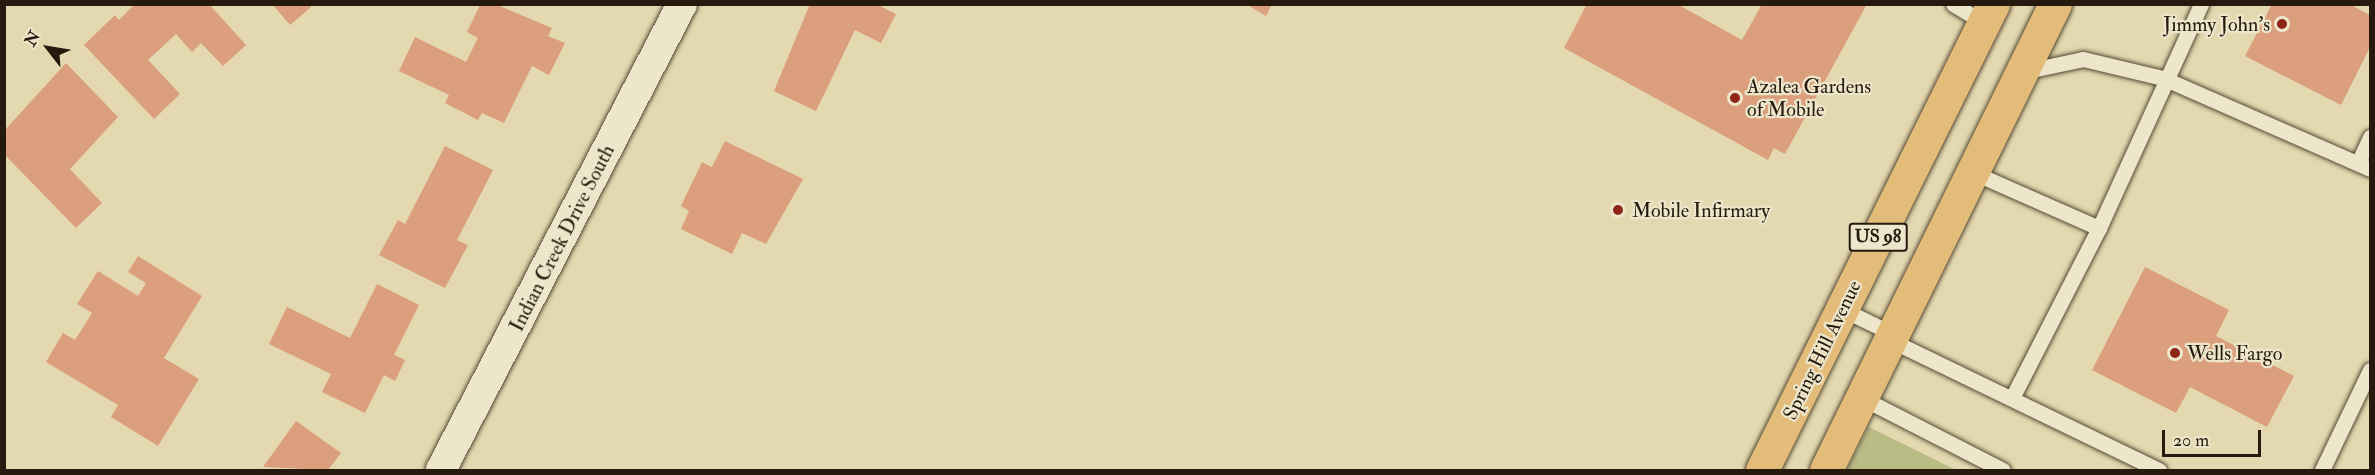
<!DOCTYPE html>
<html>
<head>
<meta charset="utf-8">
<style>
	body { margin:0 }
	#map { position:relative; width:2375px; height:475px; overflow:hidden; background:#e3d8af; font-family:"IM FELL Double Pica",serif }
	div>[style] { position:absolute }
	.green>* { inset:0; background:#babc86 }
	.building>* { inset:0; background:#db9f7e }
	.roads { filter:drop-shadow(0 0 2px #554a36) drop-shadow(0 0 2px #554a36) }
	.lane>* { height:15px; margin:-7.5px; padding:0 7.5px; transform-origin:7.5px; border-radius:7.5px; background:#ede6cb }
	.street>* { height:30px; margin:-15px; padding:0 15px; transform-origin:15px; border-radius:15px; background:#ede6cb }
	.primary>* { height:33px; margin:-16.5px; padding:0 16.5px; transform-origin:16.5px; border-radius:16.5px; background:#e2bc78 }
	.dots>* { width:16px; height:16px; translate:-50% -50%; box-sizing:border-box; border:3px solid #ede6cb; border-radius:50% }
	span { translate:-50% -50%; white-space:nowrap; text-align:center; line-height:1.15; -webkit-text-stroke:4.5px #ede6cb; paint-order:stroke }
	.shield-label span { padding:2px 4px; background:#ede6cb; border:2px solid; border-radius:4px; -webkit-text-stroke-width:0 }
	.shield-label { font-size:18px; color:#261a0e; font-weight:700 }
	.poi-label { font-size:20px; color:#261a0e }
	.right { translate:-100% -50%; text-align:right }
	.left { translate:0 -50%; text-align:left }
	.street-label { font-size:20px; color:#261a0e }
	.frame { position:absolute; inset:0; border:6px solid #261a0e; pointer-events:none }
	.north { position:absolute; left:18px; top:18px; width:60px; height:60px; -webkit-text-stroke:4px #ede6cb; paint-order:stroke; rotate:301deg; font-size:16px; font-weight:700; line-height:24px; text-align:center; color:#261a0e }
	.north::after { content:''; display:block; margin:auto; width:21px; height:27px; background:#261a0e; clip-path:polygon(50% 0,100% 100%,50% 72%,0 100%) }
	.scale { position:absolute; left:2162px; top:430px; width:99px; height:27px; box-sizing:border-box; border:3px solid #261a0e; border-top:0; padding-left:8px; font-size:18px; line-height:21px; white-space:nowrap; color:#261a0e; -webkit-text-stroke:4px #ede6cb; paint-order:stroke }
</style>
</head>
<body>
<div id="map">
	<div class="green">
		<div style="clip-path:polygon(1869px 427px,1956px 470px,1847px 470px)"></div>
	</div>
	<div class="building">
		<div style="clip-path:polygon(135px 4px,209px 4px,246px 45px,223px 66px,201px 43px,192px 52px,176px 34px,148px 60px,180px 94px,154px 119px,84px 45px,115px 15px,119px 20px)"></div>
		<div style="clip-path:polygon(272px 4px,309px 4px,311px 7px,290px 25px)"></div>
		<div style="clip-path:polygon(495px 4px,552px 28px,548px 36px,565px 43px,549px 75px,532px 66px,504px 123px,482px 113px,478px 120px,445px 103px,449px 95px,399px 71px,415px 37px,466px 62px,478px 38px,467px 32px,480px 5px)"></div>
		<div style="clip-path:polygon(810px 4px,876px 4px,896px 14px,881px 43px,855px 30px,816px 111px,774px 91px)"></div>
		<div style="clip-path:polygon(1246px 4px,1272px 4px,1266px 16px)"></div>
		<div style="clip-path:polygon(1587px 4px,1677px 4px,1742px 40px,1762px 4px,1867px 4px,1785px 154px,1774px 148px,1768px 160px,1564px 48px)"></div>
		<div style="clip-path:polygon(2272px 4px,2349px 4px,2370px 15px,2370px 47px,2341px 105px,2245px 56px)"></div>
		<div style="clip-path:polygon(66px 63px,118px 117px,70px 169px,102px 203px,76px 228px,4px 154px,4px 131px)"></div>
		<div style="clip-path:polygon(725px 141px,803px 179px,766px 244px,742px 233px,732px 254px,681px 229px,689px 211px,681px 206px,702px 162px,712px 167px)"></div>
		<div style="clip-path:polygon(445px 146px,493px 170px,457px 240px,468px 245px,445px 288px,379px 255px,398px 220px,405px 224px)"></div>
		<div style="clip-path:polygon(138px 256px,202px 296px,164px 358px,199px 379px,158px 446px,111px 417px,118px 405px,46px 362px,63px 333px,75px 340px,92px 313px,77px 304px,98px 271px,138px 296px,146px 283px,128px 272px)"></div>
		<div style="clip-path:polygon(2145px 267px,2229px 310px,2216px 336px,2294px 376px,2267px 427px,2190px 387px,2176px 413px,2092px 370px)"></div>
		<div style="clip-path:polygon(377px 284px,419px 305px,394px 355px,405px 360px,395px 381px,384px 375px,365px 413px,322px 392px,331px 374px,269px 344px,287px 307px,350px 338px)"></div>
		<div style="clip-path:polygon(296px 421px,341px 453px,328px 470px,263px 467px)"></div>
	</div>
	<div class="roads">
		<div class="lane">
			<div style="left:1953px;top:4px;width:37px;rotate:31deg"></div>
			<div style="left:2022px;top:72px;width:62px;rotate:-12deg"></div>
			<div style="left:2083px;top:59px;width:82px;rotate:13.4deg"></div>
			<div style="left:2163px;top:78px;width:226px;rotate:23.7deg"></div>
			<div style="left:2358px;top:163px;width:29px;rotate:-65deg"></div>
			<div style="left:1972px;top:172px;width:139px;rotate:23.8deg"></div>
			<div style="left:2099px;top:228px;width:189px;rotate:117.1deg"></div>
			<div style="left:2099px;top:228px;width:246px;rotate:-65.5deg"></div>
			<div style="left:1842px;top:309px;width:57px;rotate:26.1deg"></div>
			<div style="left:1890px;top:340px;width:299px;rotate:25.8deg"></div>
			<div style="left:1862px;top:398px;width:158px;rotate:27.1deg"></div>
			<div style="left:2322px;top:470px;width:111px;rotate:-64.4deg"></div>
		</div>
		<div class="street">
			<div style="left:441px;top:470px;width:525px;rotate:-62.65deg"></div>
		</div>
		<div class="primary">
			<div style="left:1762px;top:470px;width:520px;rotate:-63.63deg"></div>
			<div style="left:1826px;top:470px;width:519px;rotate:-63.83deg"></div>
		</div>
	</div>
	<div class="dots">
		<div style="left:2282px;top:24px;background:#8f2418"></div>
		<div style="left:1735px;top:98px;background:#8f2418"></div>
		<div style="left:1618px;top:210px;background:#8f2418"></div>
		<div style="left:2175px;top:353px;background:#8f2418"></div>
	</div>
	<div class="shield-label">
		<span style="left:1878px;top:237px">US 98</span>
	</div>
	<div class="poi-label">
		<span class="right" style="left:2270px;top:24px">Jimmy John's</span>
		<span class="left" style="left:1747px;top:98px">Azalea Gardens<br>of Mobile</span>
		<span class="left" style="left:1632px;top:210px">Mobile Infirmary</span>
		<span class="left" style="left:2187px;top:353px">Wells Fargo</span>
	</div>
	<div class="street-label">
		<span style="left:562px;top:238px;rotate:-63deg">Indian Creek Drive South</span>
		<span style="left:1822px;top:350px;rotate:-64deg">Spring Hill Avenue</span>
	</div>
	<div class="frame"></div>
	<div class="north">N</div>
	<div class="scale">20 m</div>
</div>
</body>
</html>
